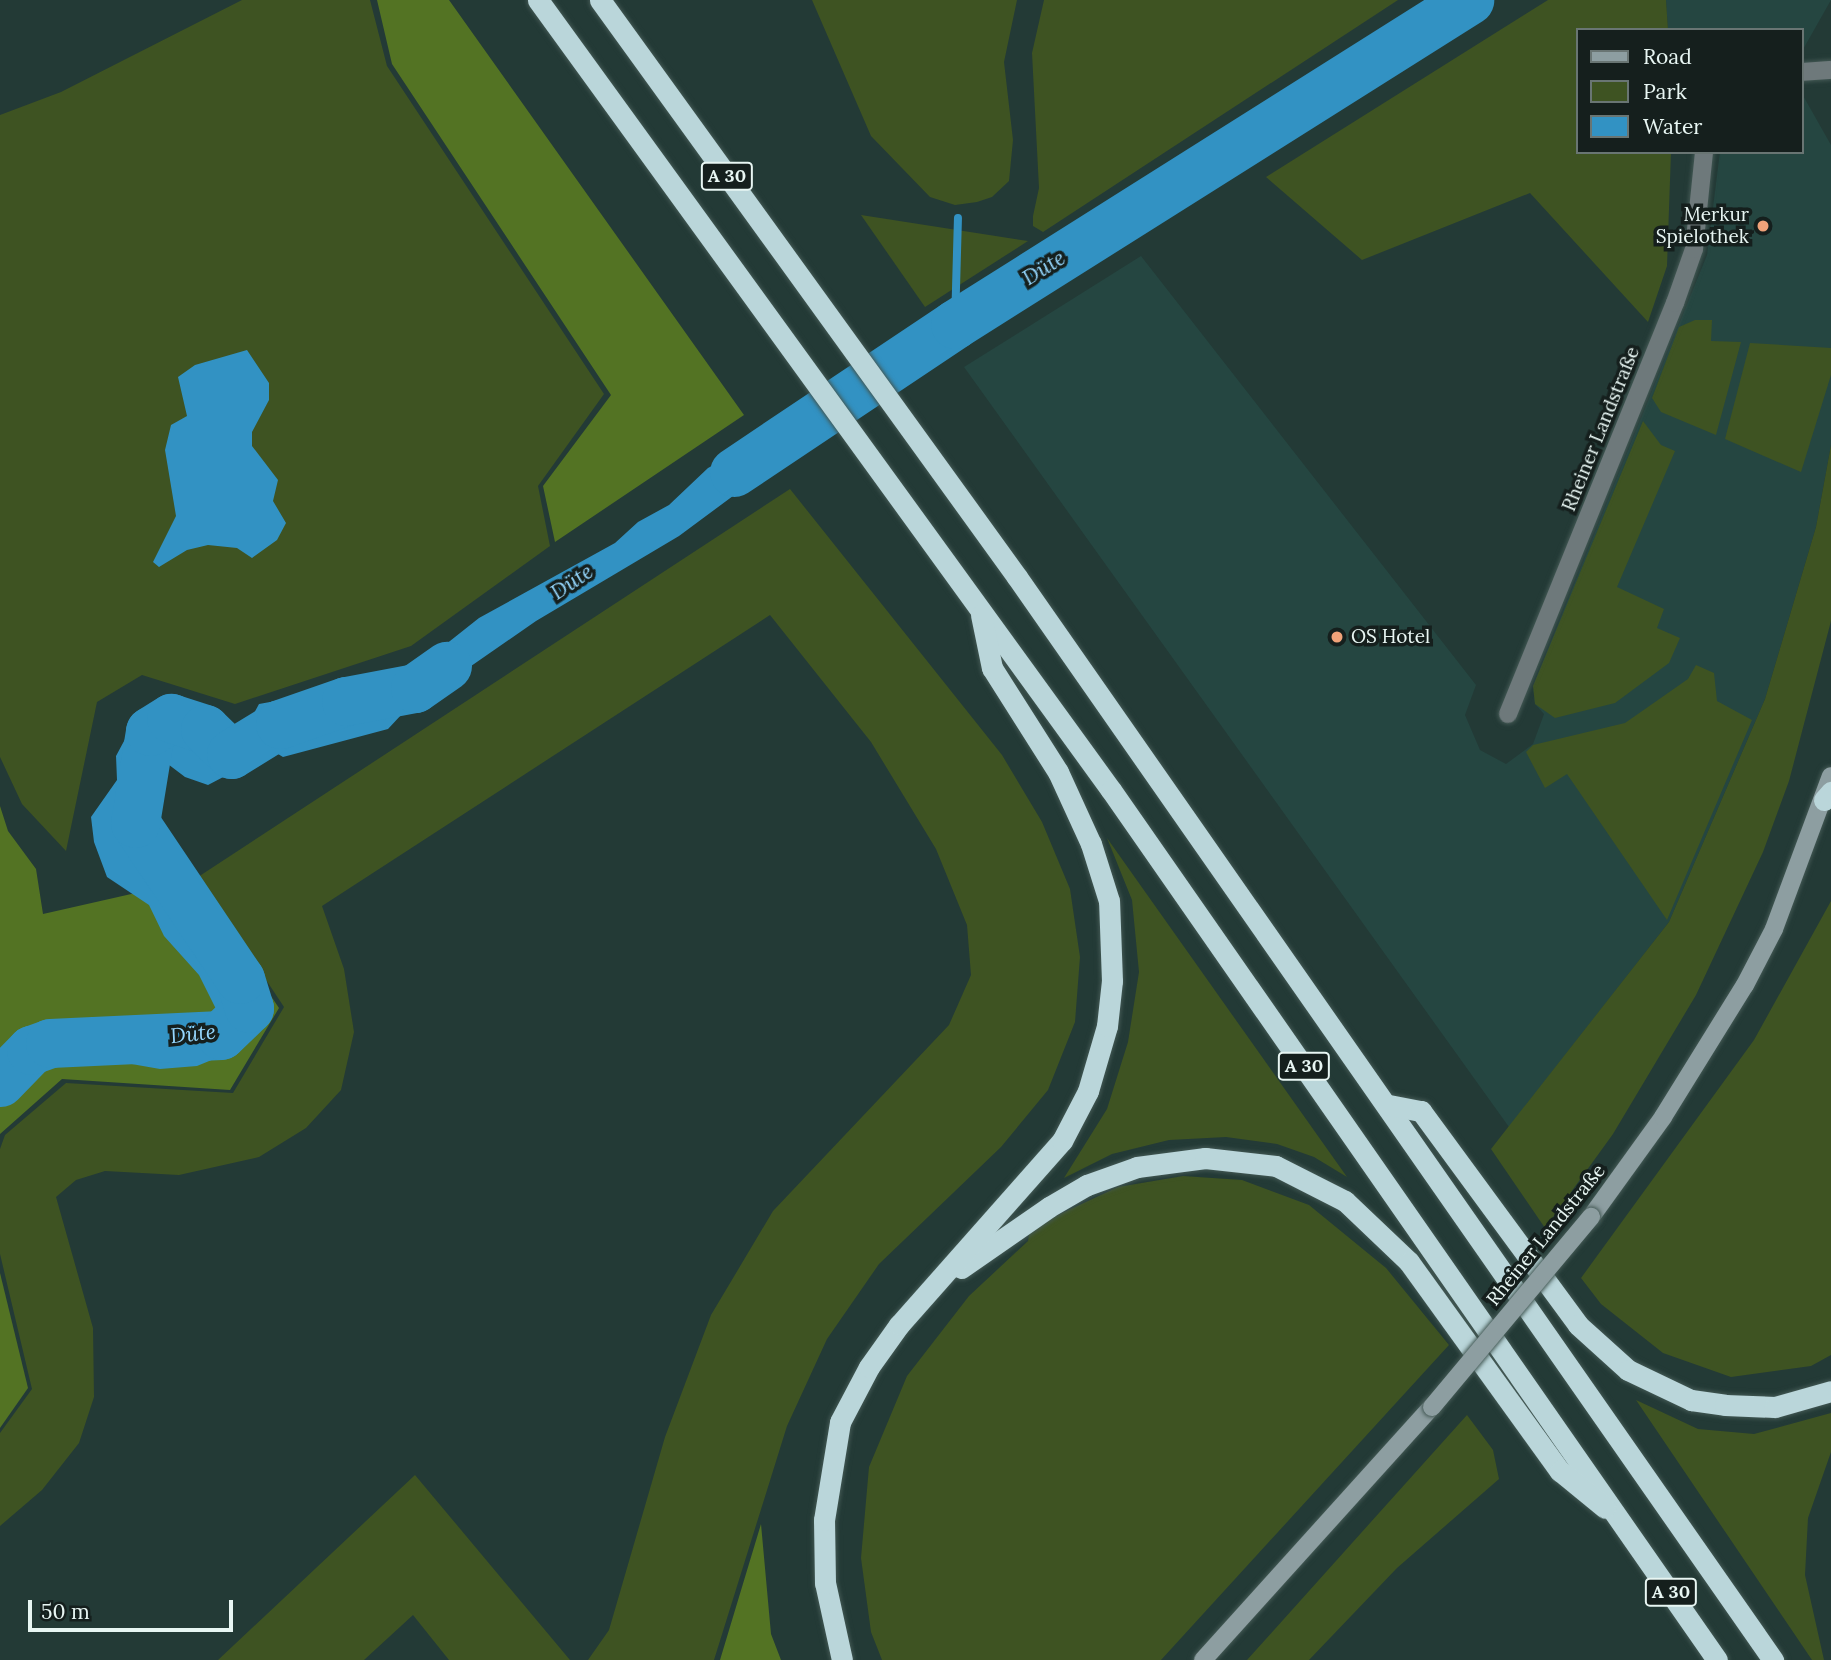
<!DOCTYPE html>
<html>
<head>
<meta charset="utf-8">
<style>
	body { margin:0 }
	#map { position:relative; width:1831px; height:1660px; overflow:hidden; background:#233a36; font-family:Lora,serif }
	div>[style] { position:absolute }
	.built>* { inset:0; background:#254641 }
	.green>* { inset:0; background:#3e5322 }
	.forest>* { inset:0; background:#537323 }
	.water>* { inset:0; background:#3292c3 }
	.stream>* { height:8px; margin:-4px; padding:0 4px; transform-origin:4px; border-radius:4px; background:#3292c3 }
	.river>* { height:49px; margin:-24.5px; padding:0 24.5px; transform-origin:24.5px; border-radius:24.5px; background:#3292c3 }
	.roads { filter:drop-shadow(0 0 2px #435854) drop-shadow(0 0 2px #435854) }
	.street>* { height:18px; margin:-9px; padding:0 9px; transform-origin:9px; border-radius:9px; background:#6e797b }
	.secondary>* { height:18px; margin:-9px; padding:0 9px; transform-origin:9px; border-radius:9px; background:#8d9ea1 }
	.highway>* { height:21px; margin:-10.5px; padding:0 10.5px; transform-origin:10.5px; border-radius:10.5px; background:#bad6da }
	.bridges { filter:drop-shadow(0 0 2px #435854) drop-shadow(0 0 2px #435854) }
	.secondary-bridge>* { height:18px; margin:-9px; padding:0 9px; transform-origin:9px; border-radius:9px; background:#8d9ea1 }
	.dots>* { width:19px; height:19px; translate:-50% -50%; box-sizing:border-box; border:4px solid #151f1d; border-radius:50% }
	span { translate:-50% -50%; white-space:nowrap; text-align:center; line-height:1.15; -webkit-text-stroke:7px #151f1d; paint-order:stroke }
	.shield-label span { padding:2px 5px; background:#151f1d; border:2px solid; border-radius:5px; -webkit-text-stroke-width:0 }
	.shield-label { font-size:18px; color:#e8f6f3; font-weight:700 }
	.poi-label { font-size:19px; color:#e8f6f3 }
	.right { translate:-100% -50%; text-align:right }
	.left { translate:0 -50%; text-align:left }
	.street-label { font-size:19px; color:#e8f6f3 }
	.water-label { font-size:21px; color:#95d7fe; font-style:italic }
	.legend { position:absolute; left:1576px; top:28px; width:228px; height:126px; box-sizing:border-box; background:#151f1d; border:2px solid #697573; margin:0; padding:9px 12px; list-style:none; font-size:21px; color:#e8f6f3 }
	.legend li { display:flex; align-items:center; gap:14px; height:35px }
	.legend b { width:35px; border:2px solid #697573 }
	.scale { position:absolute; left:28px; top:1600px; width:205px; height:32px; box-sizing:border-box; border:4px solid #e8f6f3; border-top:0; padding-left:9px; font-size:21px; line-height:24px; white-space:nowrap; color:#e8f6f3; -webkit-text-stroke:5px #151f1d; paint-order:stroke }
</style>
</head>
<body>
<div id="map">
	<div class="built">
		<div style="clip-path:polygon(1666px 0,1831px 0,1801px 53px,1801px 30px,1668px 30px)"></div>
		<div style="clip-path:polygon(1801px 92px,1831px 145px,1831px 445px,1816px 527px,1765px 699px,1669px 922px,1509px 1127px,964px 367px,1141px 256px,1476px 685px,1465px 715px,1480px 750px,1506px 764px,1533px 744px,1544px 714px,1535px 704px,1533px 686px,1707px 255px,1720px 152px,1801px 152px)"></div>
	</div>
	<div class="green">
		<div style="clip-path:polygon(242px 0,370px 0,387px 66px,604px 394px,538px 486px,550px 546px,411px 646px,235px 704px,142px 675px,97px 702px,66px 851px,22px 804px,0 757px,0 115px,61px 92px)"></div>
		<div style="clip-path:polygon(812px 0,1017px 0,1004px 62px,1013px 140px,1009px 181px,992px 197px,977px 202px,955px 205px,930px 197px,871px 136px)"></div>
		<div style="clip-path:polygon(1044px 0,1398px 0,1043px 232px,1033px 226px,1033px 216px,1039px 188px,1032px 53px)"></div>
		<div style="clip-path:polygon(1548px 0,1666px 0,1668px 30px,1577px 30px,1577px 152px,1671px 152px,1667px 266px,1648px 322px,1530px 193px,1362px 260px,1266px 177px)"></div>
		<div style="clip-path:polygon(861px 215px,1028px 241px,925px 307px)"></div>
		<div style="clip-path:polygon(1695px 320px,1712px 320px,1711px 341px,1741px 342px,1716px 435px,1661px 412px,1652px 398px,1679px 327px)"></div>
		<div style="clip-path:polygon(1750px 343px,1831px 348px,1831px 375px,1801px 472px,1725px 439px)"></div>
		<div style="clip-path:polygon(1643px 421px,1661px 445px,1675px 451px,1617px 587px,1664px 609px,1657px 628px,1680px 638px,1669px 663px,1615px 703px,1555px 718px,1535px 704px,1533px 686px)"></div>
		<div style="clip-path:polygon(1831px 445px,1831px 621px,1789px 781px,1763px 852px,1696px 995px,1613px 1134px,1545px 1228px,1491px 1149px,1669px 922px,1765px 699px,1816px 527px)"></div>
		<div style="clip-path:polygon(790px 489px,1002px 755px,1042px 822px,1070px 889px,1080px 957px,1075px 1022px,1048px 1090px,1001px 1147px,879px 1264px,827px 1339px,787px 1426px,714px 1660px,588px 1660px,609px 1630px,665px 1437px,711px 1315px,773px 1211px,949px 1025px,971px 975px,967px 925px,936px 849px,871px 742px,770px 615px,322px 906px,344px 969px,354px 1032px,341px 1090px,306px 1128px,259px 1157px,179px 1175px,105px 1171px,76px 1180px,56px 1197px,93px 1328px,94px 1397px,79px 1443px,42px 1490px,0 1526px,0 1433px,32px 1389px,0 1254px,0 1149px,5px 1135px,66px 1083px,233px 1093px,284px 1007px,198px 877px)"></div>
		<div style="clip-path:polygon(1696px 665px,1714px 673px,1717px 701px,1752px 720px,1667px 920px,1567px 774px,1545px 788px,1526px 752px,1533px 745px,1625px 723px,1688px 679px)"></div>
		<div style="clip-path:polygon(1107px 838px,1347px 1177px,1314px 1157px,1277px 1144px,1226px 1137px,1169px 1140px,1112px 1154px,1064px 1178px,1107px 1109px,1128px 1042px,1139px 972px,1132px 900px)"></div>
		<div style="clip-path:polygon(1831px 901px,1831px 1355px,1811px 1366px,1731px 1377px,1663px 1353px,1601px 1304px,1581px 1278px,1754px 1040px)"></div>
		<div style="clip-path:polygon(1183px 1176px,1242px 1180px,1309px 1205px,1386px 1268px,1449px 1345px,1161px 1660px,882px 1660px,871px 1632px,861px 1558px,869px 1467px,907px 1376px,969px 1296px,1028px 1241px,1030px 1228px,1118px 1187px)"></div>
		<div style="clip-path:polygon(1636px 1400px,1698px 1429px,1754px 1434px,1831px 1413px,1831px 1452px,1808px 1518px,1805px 1575px,1824px 1660px,1812px 1660px)"></div>
		<div style="clip-path:polygon(1467px 1415px,1493px 1450px,1499px 1479px,1397px 1568px,1309px 1660px,1247px 1660px)"></div>
		<div style="clip-path:polygon(415px 1475px,570px 1660px,449px 1660px,413px 1615px,364px 1660px,218px 1660px)"></div>
	</div>
	<div class="forest">
		<div style="clip-path:polygon(377px 0,449px 0,744px 415px,555px 542px,543px 486px,611px 395px,392px 64px)"></div>
		<div style="clip-path:polygon(0 806px,8px 831px,36px 869px,43px 914px,193px 880px,279px 1008px,230px 1090px,62px 1079px,0 1134px)"></div>
		<div style="clip-path:polygon(0 1273px,28px 1388px,0 1428px)"></div>
		<div style="clip-path:polygon(761px 1524px,771px 1634px,781px 1660px,720px 1660px)"></div>
	</div>
	<div class="water">
		<div style="clip-path:polygon(247px 350px,269px 383px,269px 400px,252px 432px,252px 446px,278px 480px,273px 501px,286px 523px,277px 540px,252px 558px,237px 548px,208px 545px,187px 550px,159px 567px,153px 562px,176px 516px,165px 450px,171px 425px,187px 416px,178px 377px,195px 365px)"></div>
		<div style="clip-path:polygon(783px 428px,804px 454px,764px 473px,679px 536px,536px 621px,402px 714px,388px 729px,283px 757px,273px 751px,208px 785px,185px 777px,156px 755px,145px 761px,139px 810px,150px 864px,197px 926px,222px 967px,247px 1024px,231px 1052px,197px 1066px,160px 1069px,103px 1059px,74px 1046px,27px 1069px,0 1090px,0 1061px,40px 1034px,79px 1023px,107px 1033px,173px 1044px,217px 1031px,216px 1009px,199px 975px,164px 936px,149px 905px,107px 877px,94px 842px,91px 817px,117px 780px,116px 756px,131px 728px,159px 721px,175px 725px,205px 750px,240px 739px,259px 704px,281px 700px,316px 717px,381px 698px,414px 676px,426px 660px,479px 618px,615px 543px,638px 522px,669px 505px,708px 468px)"></div>
	</div>
	<div class="stream">
		<div style="left:955px;top:324px;width:106px;rotate:-88.4deg"></div>
	</div>
	<div class="river">
		<div style="left:734px;top:472px;width:266px;rotate:-33.8deg"></div>
		<div style="left:955px;top:324px;width:608px;rotate:-32.23deg"></div>
		<div style="left:0;top:1082px;width:45px;rotate:-45.9deg"></div>
		<div style="left:31px;top:1050px;width:20px;rotate:-20deg"></div>
		<div style="left:50px;top:1043px;width:171px;rotate:-2.7deg"></div>
		<div style="left:221px;top:1035px;width:39px;rotate:-44deg"></div>
		<div style="left:249px;top:1008px;width:30px;rotate:-107deg"></div>
		<div style="left:240px;top:979px;width:188px;rotate:-123.9deg"></div>
		<div style="left:135px;top:823px;width:93px;rotate:-80.7deg"></div>
		<div style="left:150px;top:731px;width:25px;rotate:-32deg"></div>
		<div style="left:171px;top:718px;width:36px;rotate:18deg"></div>
		<div style="left:205px;top:729px;width:36px;rotate:44deg"></div>
		<div style="left:231px;top:754px;width:57px;rotate:-31.5deg"></div>
		<div style="left:280px;top:724px;width:70px;rotate:-19.2deg"></div>
		<div style="left:346px;top:701px;width:70px;rotate:-10.7deg"></div>
		<div style="left:415px;top:688px;width:39px;rotate:-35deg"></div>
	</div>
	<div class="roads">
		<div class="street">
			<div style="left:1801px;top:72px;width:30px;rotate:-4deg"></div>
			<div style="left:1508px;top:714px;width:444px;rotate:-67.9deg"></div>
			<div style="left:1675px;top:303px;width:57px;rotate:-70.6deg"></div>
			<div style="left:1694px;top:249px;width:98px;rotate:-84.1deg"></div>
		</div>
		<div class="secondary">
			<div style="left:1591px;top:1217px;width:123px;rotate:-54.2deg"></div>
			<div style="left:1663px;top:1117px;width:155px;rotate:-58.2deg"></div>
			<div style="left:1745px;top:985px;width:63px;rotate:-62.6deg"></div>
			<div style="left:1774px;top:929px;width:163px;rotate:-69.6deg"></div>
			<div style="left:1203px;top:1660px;width:341px;rotate:-47.9deg"></div>
		</div>
		<div class="highway">
			<div style="left:538px;top:0;width:976px;rotate:54.05deg"></div>
			<div style="left:1111px;top:790px;width:1060px;rotate:55.14deg"></div>
			<div style="left:600px;top:0;width:712px;rotate:54.14deg"></div>
			<div style="left:1017px;top:577px;width:1321px;rotate:55.08deg"></div>
			<div style="left:1824px;top:800px;width:11px;rotate:-49deg"></div>
			<div style="left:1389px;top:1105px;width:33px;rotate:11deg"></div>
			<div style="left:1421px;top:1111px;width:265px;rotate:53.7deg"></div>
			<div style="left:1578px;top:1325px;width:67px;rotate:42deg"></div>
			<div style="left:1628px;top:1370px;width:70px;rotate:25.5deg"></div>
			<div style="left:1691px;top:1400px;width:34px;rotate:8deg"></div>
			<div style="left:1725px;top:1405px;width:50px;rotate:2.3deg"></div>
			<div style="left:1775px;top:1407px;width:58px;rotate:-15.9deg"></div>
			<div style="left:961px;top:1268px;width:107px;rotate:-34.7deg"></div>
			<div style="left:1049px;top:1207px;width:44px;rotate:-30.1deg"></div>
			<div style="left:1087px;top:1185px;width:53px;rotate:-19.8deg"></div>
			<div style="left:1137px;top:1167px;width:69px;rotate:-7.5deg"></div>
			<div style="left:1205px;top:1158px;width:71px;rotate:6.4deg"></div>
			<div style="left:1276px;top:1166px;width:77px;rotate:26.9deg"></div>
			<div style="left:1345px;top:1201px;width:88px;rotate:43.6deg"></div>
			<div style="left:1409px;top:1262px;width:258px;rotate:54.2deg"></div>
			<div style="left:1560px;top:1471px;width:58px;rotate:39.4deg"></div>
			<div style="left:842px;top:1660px;width:79px;rotate:-102.4deg"></div>
			<div style="left:825px;top:1583px;width:63px;rotate:-90.9deg"></div>
			<div style="left:824px;top:1520px;width:99px;rotate:-80.7deg"></div>
			<div style="left:840px;top:1422px;width:62px;rotate:-62.2deg"></div>
			<div style="left:869px;top:1367px;width:52px;rotate:-54.5deg"></div>
			<div style="left:899px;top:1325px;width:246px;rotate:-48.5deg"></div>
			<div style="left:1062px;top:1141px;width:56px;rotate:-62.5deg"></div>
			<div style="left:1088px;top:1091px;width:68px;rotate:-73.7deg"></div>
			<div style="left:1107px;top:1026px;width:45px;rotate:-83.7deg"></div>
			<div style="left:1112px;top:981px;width:80px;rotate:-92.1deg"></div>
			<div style="left:1109px;top:901px;width:60px;rotate:-107.5deg"></div>
			<div style="left:1091px;top:844px;width:79px;rotate:-114.6deg"></div>
			<div style="left:1058px;top:772px;width:123px;rotate:-122.4deg"></div>
			<div style="left:992px;top:668px;width:54px;rotate:-101.7deg"></div>
		</div>
	</div>
	<div class="bridges">
		<div class="secondary-bridge">
			<div style="left:1432px;top:1407px;width:248px;rotate:-50.1deg"></div>
		</div>
	</div>
	<div class="dots">
		<div style="left:1763px;top:226px;background:#f0a279"></div>
		<div style="left:1337px;top:637px;background:#f0a279"></div>
	</div>
	<div class="shield-label">
		<span style="left:727px;top:176px">A 30</span>
		<span style="left:1304px;top:1066px">A 30</span>
		<span style="left:1671px;top:1592px">A 30</span>
	</div>
	<div class="poi-label">
		<span class="right" style="left:1749px;top:226px">Merkur<br>Spielothek</span>
		<span class="left" style="left:1351px;top:637px">OS Hotel</span>
	</div>
	<div class="street-label">
		<span style="left:1601px;top:429px;rotate:-68deg">Rheiner Landstraße</span>
		<span style="left:1546px;top:1235px;rotate:-51deg">Rheiner Landstraße</span>
	</div>
	<div class="water-label">
		<span style="left:1044px;top:268px;rotate:-32deg">Düte</span>
		<span style="left:572px;top:582px;rotate:-34deg">Düte</span>
		<span style="left:193px;top:1034px;rotate:-6deg">Düte</span>
	</div>
	<ul class="legend">
	<li><b style="height:9px;background:#8d9ea1"></b>Road</li>
	<li><b style="height:19px;background:#3e5322"></b>Park</li>
	<li><b style="height:19px;background:#3292c3"></b>Water</li>
	</ul>
	<div class="scale">50 m</div>
</div>
</body>
</html>
